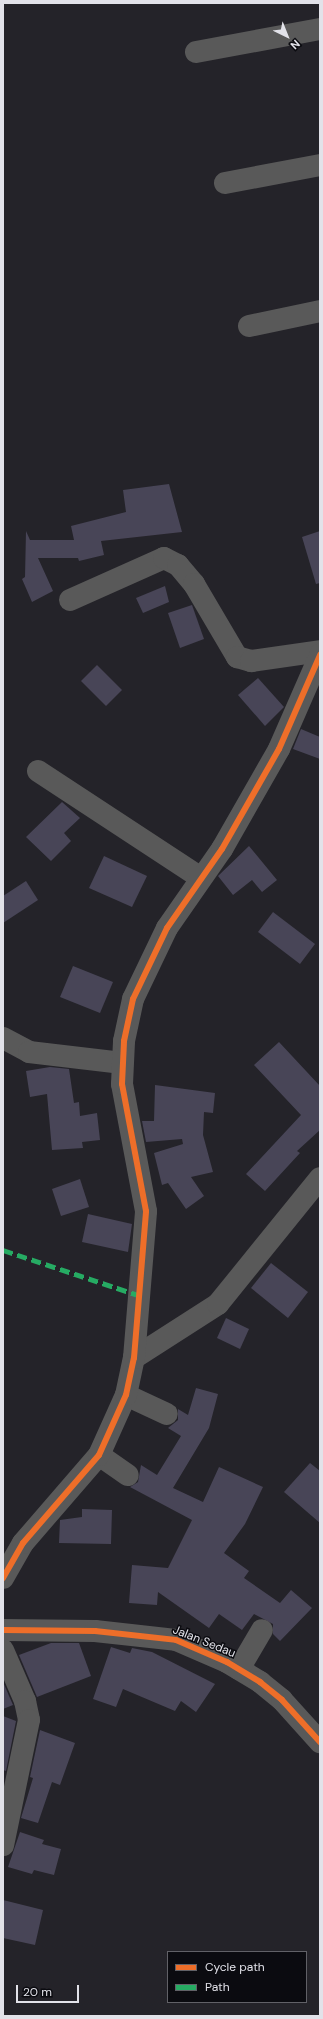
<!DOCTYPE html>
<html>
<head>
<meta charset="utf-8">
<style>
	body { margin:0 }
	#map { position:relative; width:323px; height:2019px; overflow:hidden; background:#242329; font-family:"DM Sans",sans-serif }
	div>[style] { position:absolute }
	.building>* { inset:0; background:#484557 }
	.minor>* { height:22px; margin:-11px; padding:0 11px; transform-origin:11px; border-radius:11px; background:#595959 }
	.quiet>* { height:5px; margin-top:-2.5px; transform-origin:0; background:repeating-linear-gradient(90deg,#26ab63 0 10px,transparent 0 15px) }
	.cycleway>* { height:6px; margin:-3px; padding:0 3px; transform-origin:3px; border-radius:3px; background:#ee6e29 }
	span { translate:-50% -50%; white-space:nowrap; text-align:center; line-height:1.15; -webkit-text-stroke:3px #0b0b10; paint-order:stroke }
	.street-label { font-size:12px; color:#e2e2e9 }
	.frame { position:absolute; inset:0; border:4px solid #e2e2e9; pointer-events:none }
	.legend { position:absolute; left:167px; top:1951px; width:140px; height:52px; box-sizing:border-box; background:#0b0b10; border:1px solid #616167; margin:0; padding:5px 7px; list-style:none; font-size:12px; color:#e2e2e9 }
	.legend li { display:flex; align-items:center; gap:8px; height:20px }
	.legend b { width:20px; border:1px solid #616167 }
	.north { position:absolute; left:267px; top:16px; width:40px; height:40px; -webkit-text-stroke:3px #0b0b10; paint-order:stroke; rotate:137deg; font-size:11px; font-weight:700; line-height:16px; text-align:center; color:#e2e2e9 }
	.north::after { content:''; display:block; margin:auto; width:14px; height:18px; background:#e2e2e9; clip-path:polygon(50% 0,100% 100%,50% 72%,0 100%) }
	.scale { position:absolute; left:16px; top:1985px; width:63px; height:18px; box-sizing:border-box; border:2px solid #e2e2e9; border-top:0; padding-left:5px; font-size:12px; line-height:14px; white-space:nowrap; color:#e2e2e9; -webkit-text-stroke:3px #0b0b10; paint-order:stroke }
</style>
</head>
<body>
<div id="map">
	<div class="building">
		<div style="clip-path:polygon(169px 484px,182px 532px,101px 541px,104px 555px,79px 561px,78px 558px,38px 558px,53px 591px,32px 602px,22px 579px,25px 577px,26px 531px,30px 540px,74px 540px,71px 526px,126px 512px,123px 490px)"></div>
		<div style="clip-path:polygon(320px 531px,320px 583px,316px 584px,302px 537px)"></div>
		<div style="clip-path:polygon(165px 586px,169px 602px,143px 613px,136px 598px)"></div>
		<div style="clip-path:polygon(192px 605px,204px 639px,180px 648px,168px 613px)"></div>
		<div style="clip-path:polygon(97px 665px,122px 690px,106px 706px,81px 681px)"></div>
		<div style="clip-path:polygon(258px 678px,284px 707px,265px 726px,238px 695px)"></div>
		<div style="clip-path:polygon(301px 729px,320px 737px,320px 759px,293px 749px)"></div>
		<div style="clip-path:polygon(62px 802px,80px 818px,64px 833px,71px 841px,51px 861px,26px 837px)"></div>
		<div style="clip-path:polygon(249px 846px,277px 880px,262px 892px,252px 880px,233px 895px,218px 876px)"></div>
		<div style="clip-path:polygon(104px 856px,147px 876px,132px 907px,89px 888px)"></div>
		<div style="clip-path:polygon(26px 881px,38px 900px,3px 923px,3px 896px)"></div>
		<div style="clip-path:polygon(273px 912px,315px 944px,300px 964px,258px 932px)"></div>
		<div style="clip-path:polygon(73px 966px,113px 982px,100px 1013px,60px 997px)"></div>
		<div style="clip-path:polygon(279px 1042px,320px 1086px,320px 1130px,297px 1151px,300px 1153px,265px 1191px,246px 1174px,301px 1115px,254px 1065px)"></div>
		<div style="clip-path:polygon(50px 1067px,69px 1069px,74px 1103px,79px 1102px,80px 1116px,97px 1113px,100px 1140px,82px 1142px,83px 1148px,52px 1150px,47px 1094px,30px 1097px,26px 1071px)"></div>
		<div style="clip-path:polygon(155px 1085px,215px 1093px,213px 1113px,204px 1112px,203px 1135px,213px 1172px,191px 1177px,204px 1196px,186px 1209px,168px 1183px,162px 1185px,154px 1153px,183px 1144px,182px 1139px,146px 1142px,142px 1121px,154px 1121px)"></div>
		<div style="clip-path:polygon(80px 1179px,89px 1207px,61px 1216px,52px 1189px)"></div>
		<div style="clip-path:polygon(88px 1214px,132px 1224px,128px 1252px,82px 1242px)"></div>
		<div style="clip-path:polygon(271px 1263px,308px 1292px,288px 1318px,251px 1288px)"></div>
		<div style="clip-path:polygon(226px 1318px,249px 1329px,240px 1349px,217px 1338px)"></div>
		<div style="clip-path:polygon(196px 1388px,218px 1394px,209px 1428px,173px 1488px,203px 1502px,219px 1467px,263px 1487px,245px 1524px,224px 1553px,249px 1571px,244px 1578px,280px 1603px,291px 1590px,312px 1608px,280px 1641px,273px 1634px,273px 1624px,254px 1614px,242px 1630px,219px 1614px,209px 1628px,158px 1592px,157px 1605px,129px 1603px,132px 1565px,168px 1568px,192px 1520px,130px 1487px,138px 1482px,141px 1465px,157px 1475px,181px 1436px,168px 1428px,178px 1420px,178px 1409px,188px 1415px)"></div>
		<div style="clip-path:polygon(310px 1463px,320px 1471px,320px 1523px,284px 1492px)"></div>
		<div style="clip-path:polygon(82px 1509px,112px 1510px,111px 1544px,59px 1543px,60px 1520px,82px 1517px)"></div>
		<div style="clip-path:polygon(51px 1643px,79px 1643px,91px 1676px,37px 1697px,19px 1655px)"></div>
		<div style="clip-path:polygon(111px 1647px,130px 1653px,132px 1648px,152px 1652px,215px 1684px,196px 1712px,181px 1701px,175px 1711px,123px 1689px,116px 1707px,93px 1699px)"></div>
		<div style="clip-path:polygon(3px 1682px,13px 1705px,3px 1709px)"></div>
		<div style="clip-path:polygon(3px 1716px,16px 1721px,6px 1771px,3px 1770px)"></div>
		<div style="clip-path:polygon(40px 1730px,75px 1743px,60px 1785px,52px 1782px,38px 1823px,21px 1818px,33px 1778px,30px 1777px)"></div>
		<div style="clip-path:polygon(20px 1832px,44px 1840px,42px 1844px,61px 1849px,54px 1875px,34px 1870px,32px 1874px,8px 1867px)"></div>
		<div style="clip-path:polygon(3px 1900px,43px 1910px,35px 1945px,3px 1938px)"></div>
	</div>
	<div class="minor">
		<div style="left:196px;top:52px;width:126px;rotate:-10.5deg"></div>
		<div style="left:225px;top:183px;width:97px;rotate:-10.7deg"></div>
		<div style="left:249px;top:326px;width:73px;rotate:-11.9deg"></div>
		<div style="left:70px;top:600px;width:103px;rotate:-24.1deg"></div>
		<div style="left:164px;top:558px;width:16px;rotate:27deg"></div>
		<div style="left:178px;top:565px;width:25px;rotate:50deg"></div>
		<div style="left:194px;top:584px;width:85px;rotate:59.5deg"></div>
		<div style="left:237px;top:657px;width:15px;rotate:16deg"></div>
		<div style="left:251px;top:661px;width:70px;rotate:-8.2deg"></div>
		<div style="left:38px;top:771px;width:195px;rotate:33.3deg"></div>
		<div style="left:3px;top:1038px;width:30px;rotate:28deg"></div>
		<div style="left:29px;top:1052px;width:94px;rotate:6.7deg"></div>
		<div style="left:134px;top:1358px;width:100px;rotate:-32.7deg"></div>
		<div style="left:218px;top:1304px;width:162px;rotate:-51deg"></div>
		<div style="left:126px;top:1395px;width:45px;rotate:24.9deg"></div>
		<div style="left:99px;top:1455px;width:35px;rotate:35deg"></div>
		<div style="left:3px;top:1578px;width:40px;rotate:-60.3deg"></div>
		<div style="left:23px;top:1543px;width:116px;rotate:-49.2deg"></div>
		<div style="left:99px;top:1455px;width:66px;rotate:-65.8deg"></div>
		<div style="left:126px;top:1395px;width:38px;rotate:-78deg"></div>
		<div style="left:134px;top:1358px;width:147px;rotate:-85.3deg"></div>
		<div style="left:146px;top:1211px;width:129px;rotate:-100.7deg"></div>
		<div style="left:122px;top:1084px;width:43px;rotate:-87.3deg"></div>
		<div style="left:124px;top:1041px;width:43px;rotate:-77.9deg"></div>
		<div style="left:133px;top:999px;width:79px;rotate:-64.4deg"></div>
		<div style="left:167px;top:928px;width:96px;rotate:-55.2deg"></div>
		<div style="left:222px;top:849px;width:115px;rotate:-60.3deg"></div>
		<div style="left:279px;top:749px;width:103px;rotate:-66.4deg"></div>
		<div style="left:3px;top:1630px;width:92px;rotate:0.6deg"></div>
		<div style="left:95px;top:1631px;width:81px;rotate:6.3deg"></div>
		<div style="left:176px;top:1640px;width:56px;rotate:23.3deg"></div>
		<div style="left:227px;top:1662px;width:39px;rotate:31deg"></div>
		<div style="left:260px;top:1682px;width:28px;rotate:39deg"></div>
		<div style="left:282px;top:1700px;width:57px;rotate:47.9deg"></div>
		<div style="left:3px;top:1650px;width:56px;rotate:66.7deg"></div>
		<div style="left:25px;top:1701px;width:19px;rotate:78deg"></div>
		<div style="left:29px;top:1720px;width:128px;rotate:101.7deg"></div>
		<div style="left:239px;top:1669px;width:45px;rotate:-59.5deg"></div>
	</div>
	<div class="quiet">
		<div style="left:3px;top:1250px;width:142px;rotate:18.4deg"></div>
	</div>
	<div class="cycleway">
		<div style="left:3px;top:1578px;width:40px;rotate:-60.3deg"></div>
		<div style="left:23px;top:1543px;width:116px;rotate:-49.2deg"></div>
		<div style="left:99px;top:1455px;width:66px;rotate:-65.8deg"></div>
		<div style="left:126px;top:1395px;width:38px;rotate:-78deg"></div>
		<div style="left:134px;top:1358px;width:147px;rotate:-85.3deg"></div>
		<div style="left:146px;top:1211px;width:129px;rotate:-100.7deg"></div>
		<div style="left:122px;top:1084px;width:43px;rotate:-87.3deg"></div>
		<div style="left:124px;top:1041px;width:43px;rotate:-77.9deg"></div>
		<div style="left:133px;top:999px;width:79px;rotate:-64.4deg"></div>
		<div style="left:167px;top:928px;width:96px;rotate:-55.2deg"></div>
		<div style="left:222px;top:849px;width:115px;rotate:-60.3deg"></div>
		<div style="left:279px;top:749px;width:103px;rotate:-66.4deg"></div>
		<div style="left:3px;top:1630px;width:92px;rotate:0.6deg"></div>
		<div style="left:95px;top:1631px;width:81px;rotate:6.3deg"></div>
		<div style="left:176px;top:1640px;width:56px;rotate:23.3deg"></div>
		<div style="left:227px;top:1662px;width:39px;rotate:31deg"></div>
		<div style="left:260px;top:1682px;width:28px;rotate:39deg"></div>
		<div style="left:282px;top:1700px;width:57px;rotate:47.9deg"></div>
	</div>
	<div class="street-label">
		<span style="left:204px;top:1642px;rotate:22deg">Jalan Sedau</span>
	</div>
	<div class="frame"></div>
	<ul class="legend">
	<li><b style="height:5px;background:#ee6e29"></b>Cycle path</li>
	<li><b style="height:5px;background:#26ab63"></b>Path</li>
	</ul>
	<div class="north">N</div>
	<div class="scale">20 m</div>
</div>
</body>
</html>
